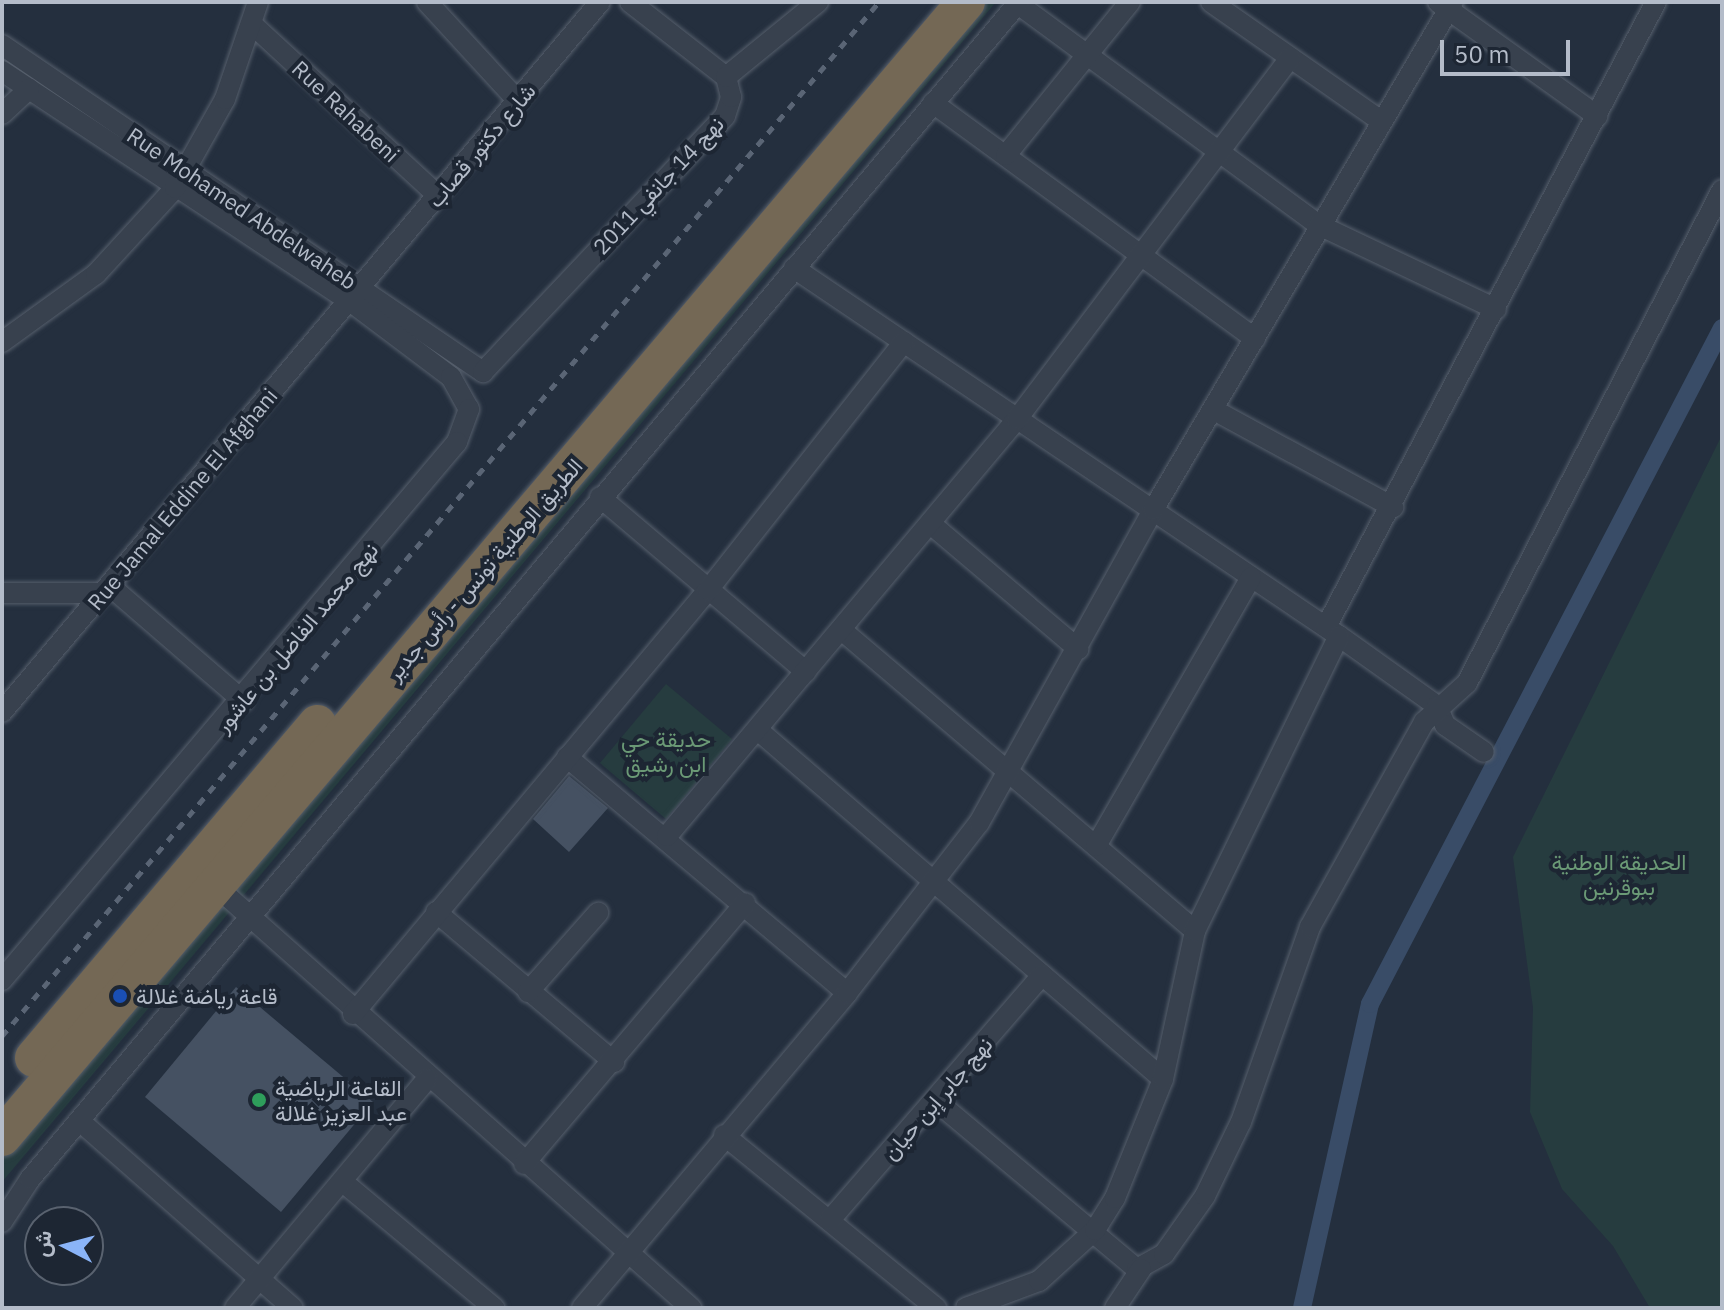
<!DOCTYPE html>
<html>
<head>
<meta charset="utf-8">
<style>
	body { margin:0 }
	#map { position:relative; width:1724px; height:1310px; overflow:hidden; background:#242f3e; font-family:"IBM Plex Sans",Vazirmatn,sans-serif }
	div>[style] { position:absolute }
	.green>* { inset:0; background:#263c3f }
	.canal>* { height:18px; margin:-9px; padding:0 9px; transform-origin:9px; border-radius:9px; background:#394c67 }
	.building>* { inset:0; background:#455162 }
	.roads { filter:drop-shadow(0 0 2px #565f6c) drop-shadow(0 0 2px #565f6c) }
	.street>* { height:20px; margin:-10px; padding:0 10px; transform-origin:10px; border-radius:10px; background:#38414e }
	.highway>* { height:38px; margin:-19px; padding:0 19px; transform-origin:19px; border-radius:19px; background:#746855 }
	.rail>* { height:5px; margin-top:-2.5px; transform-origin:0; background:repeating-linear-gradient(90deg,#5a6575 0 8px,transparent 0 16px) }
	.dots>* { width:22px; height:22px; translate:-50% -50%; box-sizing:border-box; border:4px solid #1d2633; border-radius:50% }
	span { translate:-50% -50%; white-space:nowrap; text-align:center; line-height:1.15; -webkit-text-stroke:8px #1d2633; paint-order:stroke }
	.street-label { font-size:22px; color:#b4bcc9 }
	.park-label { font-size:22px; color:#6b9a76 }
	.poi-label { font-size:22px; color:#b4bcc9 }
	.left { translate:0 -50%; text-align:left }
	.frame { position:absolute; inset:0; border:4px solid #b4bcc9; pointer-events:none }
	.north { position:absolute; left:24px; top:1206px; width:80px; height:80px; box-sizing:border-box; background:#1d2633; border:2px solid #59626f; border-radius:50%; rotate:276deg; font-size:22px; font-weight:700; line-height:32px; text-align:center; color:#b4bcc9 }
	.north::after { content:''; display:block; margin:auto; width:28px; height:36px; background:#8ab4f8; clip-path:polygon(50% 0,100% 100%,50% 72%,0 100%) }
	.scale { position:absolute; left:1440px; top:40px; width:130px; height:36px; box-sizing:border-box; border:4px solid #b4bcc9; border-top:0; padding-left:10px; font-size:24px; line-height:28px; white-space:nowrap; color:#b4bcc9; -webkit-text-stroke:6px #1d2633; paint-order:stroke }
</style>
</head>
<body>
<div id="map">
	<div class="green">
		<div style="clip-path:polygon(972px 2px,996px 2px,2px 1182px,2px 1147px)"></div>
		<div style="clip-path:polygon(1722px 435px,1722px 1308px,1650px 1308px,1613px 1246px,1562px 1189px,1530px 1112px,1533px 1008px,1513px 857px)"></div>
		<div style="clip-path:polygon(666px 684px,732px 739px,666px 819px,600px 763px)"></div>
	</div>
	<div class="canal">
		<div style="left:1302px;top:1308px;width:312px;rotate:-77.4deg"></div>
		<div style="left:1370px;top:1004px;width:762px;rotate:-62.49deg"></div>
	</div>
	<div class="building">
		<div style="clip-path:polygon(569px 776px,608px 808px,569px 852px,533px 819px)"></div>
		<div style="clip-path:polygon(236px 987px,373px 1102px,281px 1212px,145px 1097px)"></div>
	</div>
	<div class="roads">
		<div class="street">
			<div style="left:427px;top:2px;width:134px;rotate:47.4deg"></div>
			<div style="left:630px;top:2px;width:122px;rotate:38deg"></div>
			<div style="left:1211px;top:2px;width:208px;rotate:35deg"></div>
			<div style="left:1438px;top:2px;width:196px;rotate:35.6deg"></div>
			<div style="left:1018px;top:4px;width:373px;rotate:36.3deg"></div>
			<div style="left:1319px;top:225px;width:196px;rotate:25.4deg"></div>
			<div style="left:254px;top:26px;width:251px;rotate:42.7deg"></div>
			<div style="left:2px;top:45px;width:582px;rotate:34.21deg"></div>
			<div style="left:483px;top:372px;width:352px;rotate:-46.6deg"></div>
			<div style="left:725px;top:116px;width:20px;rotate:-72deg"></div>
			<div style="left:731px;top:97px;width:21px;rotate:-104deg"></div>
			<div style="left:726px;top:77px;width:119px;rotate:-39.2deg"></div>
			<div style="left:2px;top:71px;width:417px;rotate:33.5deg"></div>
			<div style="left:350px;top:301px;width:126px;rotate:37deg"></div>
			<div style="left:451px;top:377px;width:37px;rotate:61deg"></div>
			<div style="left:469px;top:409px;width:35px;rotate:110deg"></div>
			<div style="left:457px;top:442px;width:705px;rotate:130.22deg"></div>
			<div style="left:933px;top:103px;width:399px;rotate:36.2deg"></div>
			<div style="left:2px;top:114px;width:37px;rotate:-43deg"></div>
			<div style="left:1006px;top:155px;width:197px;rotate:-51deg"></div>
			<div style="left:794px;top:268px;width:658px;rotate:34.03deg"></div>
			<div style="left:1339px;top:636px;width:120px;rotate:35.5deg"></div>
			<div style="left:1437px;top:706px;width:21px;rotate:67deg"></div>
			<div style="left:1445px;top:725px;width:47px;rotate:34.7deg"></div>
			<div style="left:2px;top:342px;width:116px;rotate:-35.9deg"></div>
			<div style="left:96px;top:274px;width:117px;rotate:-47.4deg"></div>
			<div style="left:175px;top:188px;width:102px;rotate:-60.7deg"></div>
			<div style="left:225px;top:99px;width:102px;rotate:-71.2deg"></div>
			<div style="left:1214px;top:410px;width:204px;rotate:28.5deg"></div>
			<div style="left:600px;top:497px;width:270px;rotate:40.3deg"></div>
			<div style="left:932px;top:525px;width:192px;rotate:40.3deg"></div>
			<div style="left:110px;top:586px;width:176px;rotate:40.8deg"></div>
			<div style="left:2px;top:593px;width:100px"></div>
			<div style="left:1326px;top:627px;width:707px;rotate:-62.17deg"></div>
			<div style="left:844px;top:632px;width:461px;rotate:40.4deg"></div>
			<div style="left:2px;top:712px;width:928px;rotate:-49.89deg"></div>
			<div style="left:759px;top:731px;width:533px;rotate:40.74deg"></div>
			<div style="left:567px;top:757px;width:366px;rotate:40.1deg"></div>
			<div style="left:667px;top:836px;width:544px;rotate:-49.99deg"></div>
			<div style="left:1017px;top:419px;width:453px;rotate:-52.9deg"></div>
			<div style="left:1096px;top:846px;width:310px;rotate:-60deg"></div>
			<div style="left:209px;top:880px;width:645px;rotate:41.6deg"></div>
			<div style="left:436px;top:912px;width:233px;rotate:40.1deg"></div>
			<div style="left:528px;top:992px;width:106px;rotate:-48.5deg"></div>
			<div style="left:353px;top:1014px;width:553px;rotate:-50.06deg"></div>
			<div style="left:708px;top:590px;width:316px;rotate:-51.7deg"></div>
			<div style="left:936px;top:1101px;width:262px;rotate:39.9deg"></div>
			<div style="left:1137px;top:1269px;width:31px;rotate:-29deg"></div>
			<div style="left:1164px;top:1254px;width:71px;rotate:-54.7deg"></div>
			<div style="left:1205px;top:1196px;width:82px;rotate:-64.1deg"></div>
			<div style="left:1241px;top:1122px;width:207px;rotate:-70.5deg"></div>
			<div style="left:1310px;top:927px;width:235px;rotate:-60.9deg"></div>
			<div style="left:1424px;top:722px;width:58px;rotate:-42.2deg"></div>
			<div style="left:1467px;top:683px;width:555px;rotate:-62.65deg"></div>
			<div style="left:81px;top:1122px;width:282px;rotate:41.3deg"></div>
			<div style="left:724px;top:1135px;width:274px;rotate:39.2deg"></div>
			<div style="left:524px;top:1164px;width:342px;rotate:-49.7deg"></div>
			<div style="left:343px;top:1182px;width:197px;rotate:39.8deg"></div>
			<div style="left:830px;top:1220px;width:324px;rotate:-49.1deg"></div>
			<div style="left:2px;top:1222px;width:51px;rotate:-56.9deg"></div>
			<div style="left:30px;top:1179px;width:1537px;rotate:-49.96deg"></div>
			<div style="left:235px;top:1308px;width:299px;rotate:-50deg"></div>
			<div style="left:582px;top:1308px;width:412px;rotate:-49.9deg"></div>
			<div style="left:847px;top:993px;width:215px;rotate:-52.2deg"></div>
			<div style="left:979px;top:823px;width:358px;rotate:-60.9deg"></div>
			<div style="left:1153px;top:510px;width:590px;rotate:-59.44deg"></div>
			<div style="left:966px;top:1308px;width:78px;rotate:-20.3deg"></div>
			<div style="left:1039px;top:1281px;width:76px;rotate:-42.3deg"></div>
			<div style="left:1095px;top:1230px;width:38px;rotate:-58deg"></div>
			<div style="left:1115px;top:1198px;width:128px;rotate:-68deg"></div>
			<div style="left:1163px;top:1079px;width:151px;rotate:-77.8deg"></div>
			<div style="left:1195px;top:931px;width:328px;rotate:-64deg"></div>
			<div style="left:1115px;top:1308px;width:47px;rotate:-56.3deg"></div>
		</div>
		<div class="highway">
			<div style="left:34px;top:1058px;width:438px;rotate:-49.7deg"></div>
			<div style="left:2px;top:1137px;width:1489px;rotate:-49.66deg"></div>
		</div>
	</div>
	<div class="rail">
		<div style="left:2px;top:1036px;width:1356px;rotate:-49.7deg"></div>
	</div>
	<div class="dots">
		<div style="left:120px;top:996px;background:#1a4fb4"></div>
		<div style="left:259px;top:1100px;background:#2e9e5b"></div>
	</div>
	<div class="street-label">
		<span style="left:346px;top:111px;rotate:43deg">Rue Rahabeni</span>
		<span style="left:481px;top:145px;rotate:-50deg">شارع دكتور قصاب</span>
		<span style="left:658px;top:185px;rotate:-47deg">نهج 14 جانفي 2011</span>
		<span style="left:242px;top:208px;rotate:34deg">Rue Mohamed Abdelwaheb</span>
		<span style="left:182px;top:499px;rotate:-50deg">Rue Jamal Eddine El Afghani</span>
		<span style="left:484px;top:569px;rotate:-49deg">الطريق الوطنية تونس - رأس جدير</span>
		<span style="left:296px;top:637px;rotate:-50deg">نهج محمد الفاضل بن عاشور</span>
		<span style="left:937px;top:1098px;rotate:-49deg">نهج جابر إبن حيان</span>
	</div>
	<div class="park-label">
		<span style="left:666px;top:751px">حديقة حي<br>ابن رشيق</span>
		<span style="left:1619px;top:874px">الحديقة الوطنية<br>ببوقرنين</span>
	</div>
	<div class="poi-label">
		<span class="left" style="left:136px;top:996px">قاعة رياضة غلالة</span>
		<span class="left" style="left:275px;top:1100px">القاعة الرياضية<br>عبد العزيز غلالة</span>
	</div>
	<div class="frame"></div>
	<div class="north">ش</div>
	<div class="scale">50 m</div>
</div>
</body>
</html>
